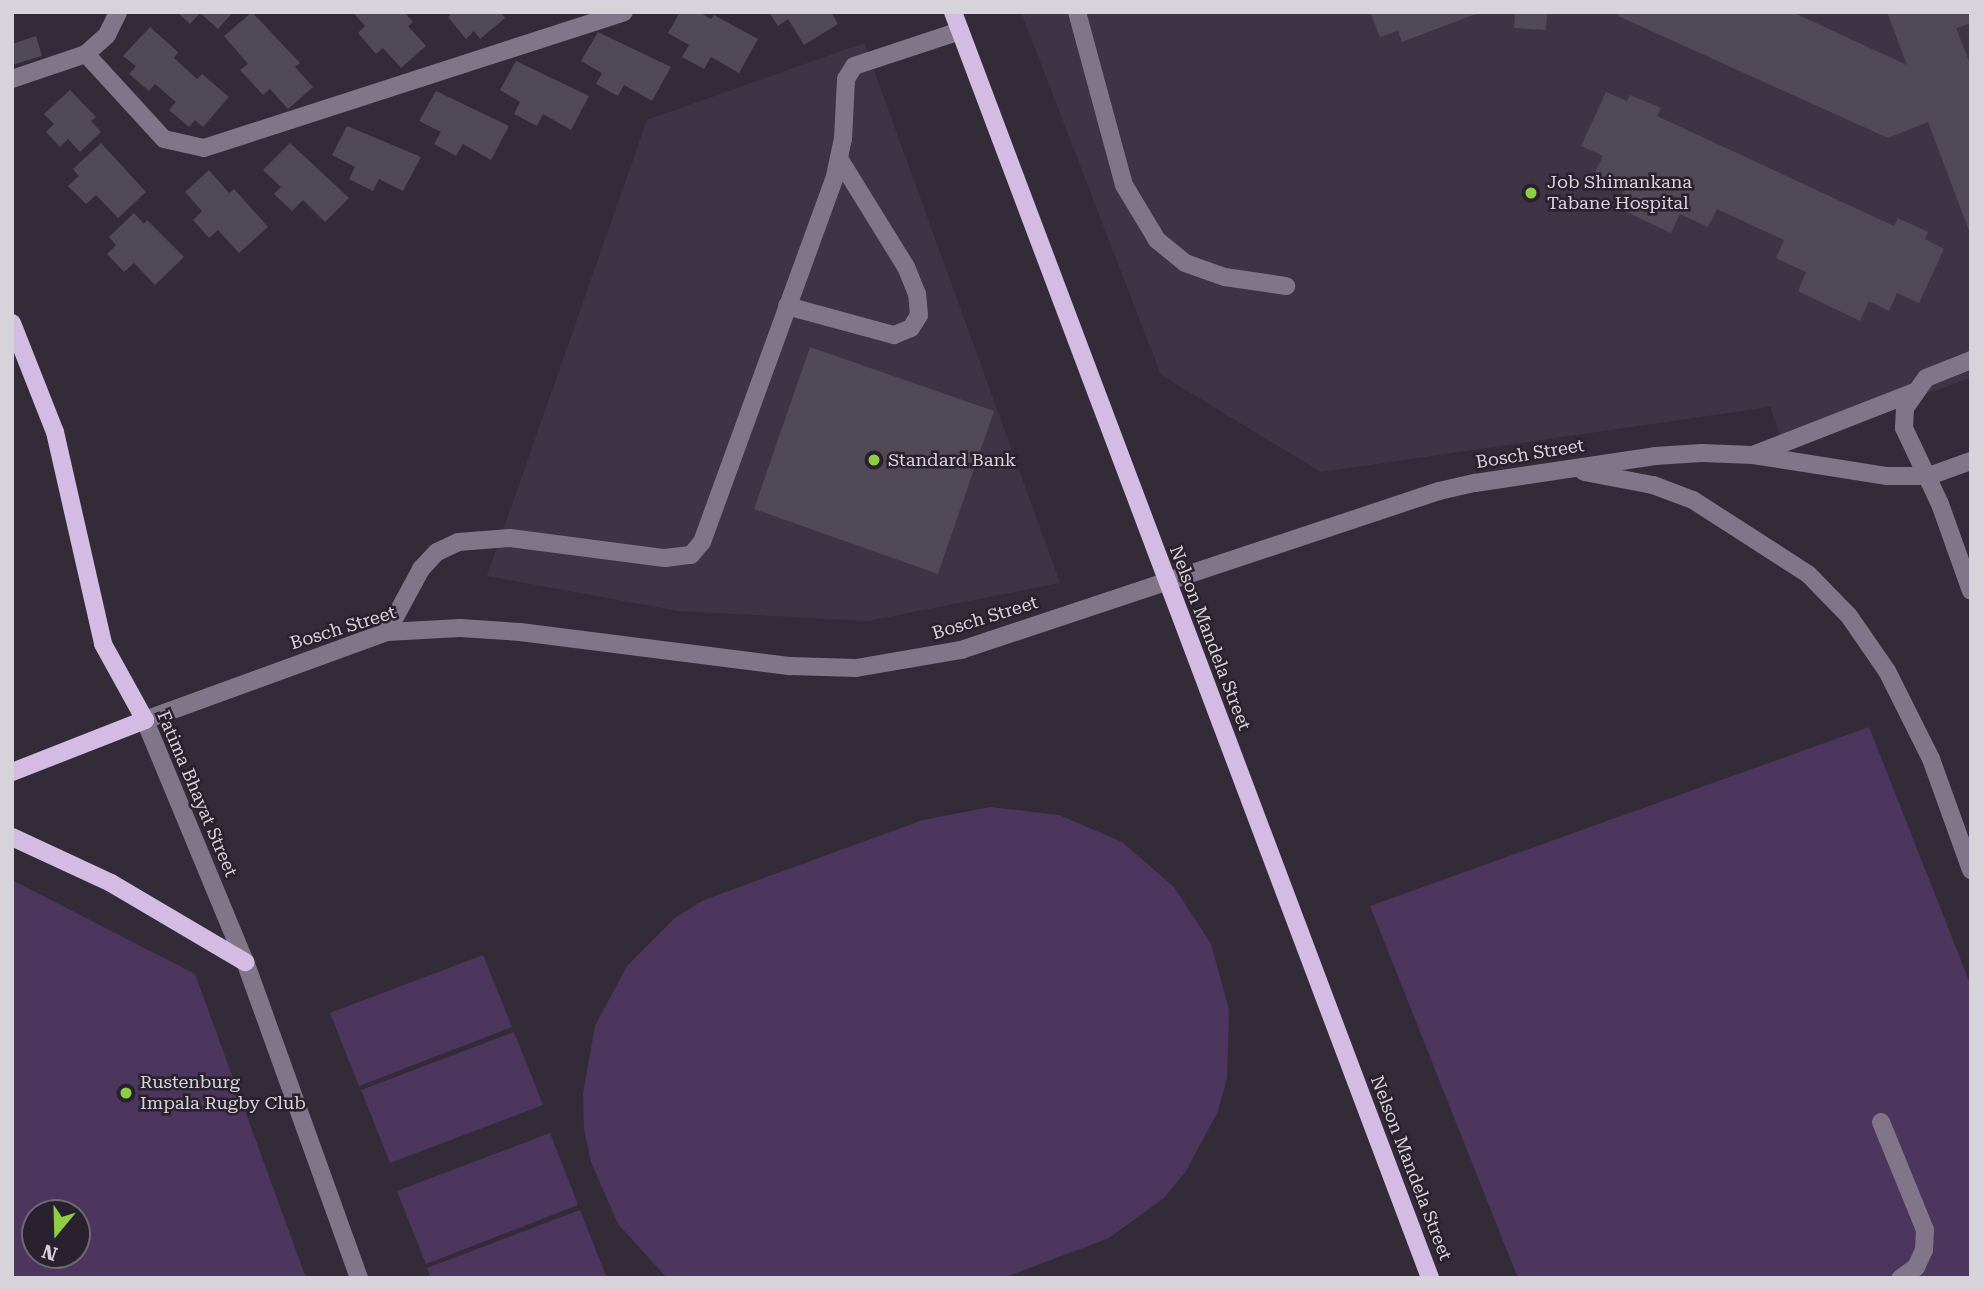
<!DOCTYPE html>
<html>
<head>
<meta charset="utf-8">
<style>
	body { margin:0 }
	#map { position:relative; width:1983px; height:1290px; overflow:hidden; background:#332c38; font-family:"Roboto Serif",serif }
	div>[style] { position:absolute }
	.built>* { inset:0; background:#3e3446 }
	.green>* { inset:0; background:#4d365d }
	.building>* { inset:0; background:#504956 }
	.minor>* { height:18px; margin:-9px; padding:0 9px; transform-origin:9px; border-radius:9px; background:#817589 }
	.major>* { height:18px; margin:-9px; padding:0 9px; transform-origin:9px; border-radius:9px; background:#d3bbe4 }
	.dots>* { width:19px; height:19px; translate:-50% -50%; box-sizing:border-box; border:4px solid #29222e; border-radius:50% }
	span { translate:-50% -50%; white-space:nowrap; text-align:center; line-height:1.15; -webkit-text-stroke:5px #29222e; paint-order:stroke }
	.poi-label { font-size:18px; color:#d7d3da }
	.left { translate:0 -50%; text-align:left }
	.street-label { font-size:18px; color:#d7d3da }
	.frame { position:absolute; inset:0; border:14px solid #d7d3da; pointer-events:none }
	.north { position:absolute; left:21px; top:1199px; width:70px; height:70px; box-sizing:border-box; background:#29222e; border:2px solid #6f6973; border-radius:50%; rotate:199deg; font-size:19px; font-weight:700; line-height:28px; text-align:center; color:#d7d3da }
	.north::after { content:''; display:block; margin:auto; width:24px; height:32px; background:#8dce44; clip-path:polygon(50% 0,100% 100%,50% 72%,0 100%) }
</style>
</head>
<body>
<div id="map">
	<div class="built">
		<div style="clip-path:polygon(1021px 12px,1971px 12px,1971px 378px,1783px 443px,1770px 407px,1321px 472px,1161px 375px)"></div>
		<div style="clip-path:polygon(864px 43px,1060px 583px,868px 621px,678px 611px,487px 576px,647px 120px)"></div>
	</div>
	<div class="green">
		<div style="clip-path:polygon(1869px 727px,1971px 986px,1971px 1278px,1518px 1278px,1370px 906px)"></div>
		<div style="clip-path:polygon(991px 807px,1059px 815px,1122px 842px,1174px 887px,1211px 944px,1229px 1010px,1227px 1078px,1218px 1111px,1186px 1171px,1164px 1198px,1109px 1238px,1003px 1278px,667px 1278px,618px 1224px,591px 1162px,584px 1128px,583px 1094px,595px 1026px,627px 966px,675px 918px,704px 900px,923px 820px)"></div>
		<div style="clip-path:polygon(evenodd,12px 880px,195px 974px,306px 1278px,12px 1278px,12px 880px,35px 1213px,77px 1213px,77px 1255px,35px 1255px,35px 1213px)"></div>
		<div style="clip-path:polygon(483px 955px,512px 1027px,359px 1086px,330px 1013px)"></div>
		<div style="clip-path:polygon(514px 1032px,543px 1105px,390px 1163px,361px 1090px)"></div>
		<div style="clip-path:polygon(550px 1133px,578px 1205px,426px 1264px,397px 1191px)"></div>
		<div style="clip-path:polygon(580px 1210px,607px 1278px,431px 1278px,427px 1268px)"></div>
	</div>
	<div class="building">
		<div style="clip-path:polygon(177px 12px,233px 12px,218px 29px,200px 13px,190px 24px)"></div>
		<div style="clip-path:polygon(252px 12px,300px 63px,295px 67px,313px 87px,288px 109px,270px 89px,263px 95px,240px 70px,248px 64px,224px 36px)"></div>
		<div style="clip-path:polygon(353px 12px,404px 12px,413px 22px,408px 26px,426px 46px,401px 68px,383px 48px,376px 54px,358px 33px,365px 26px)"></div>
		<div style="clip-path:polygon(453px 12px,500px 12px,505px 18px,480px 39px,474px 31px,466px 39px,448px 17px)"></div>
		<div style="clip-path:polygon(680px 12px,699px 12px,711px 19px,714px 15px,758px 39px,739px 73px,711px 57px,704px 69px,682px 57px,689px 45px,668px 33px)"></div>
		<div style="clip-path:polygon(769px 12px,831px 12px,838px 24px,804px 45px,788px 19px,778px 26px)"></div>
		<div style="clip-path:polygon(1370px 12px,1481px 12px,1402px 42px,1398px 31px,1380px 37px)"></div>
		<div style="clip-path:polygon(1515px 12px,1547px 12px,1546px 30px,1514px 28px)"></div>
		<div style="clip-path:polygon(1619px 12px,1792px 12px,1907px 65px,1887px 12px,1971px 12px,1971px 23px,1956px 28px,1971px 66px,1971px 236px,1928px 122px,1888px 138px,1618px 16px)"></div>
		<div style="clip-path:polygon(150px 27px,178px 52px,174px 58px,197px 79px,202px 74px,229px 97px,203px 127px,195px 120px,189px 127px,169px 110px,176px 102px,155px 84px,149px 91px,129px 74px,136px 66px,123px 56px)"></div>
		<div style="clip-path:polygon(598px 32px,671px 67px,652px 101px,624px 85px,618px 96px,596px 84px,602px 73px,581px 61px)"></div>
		<div style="clip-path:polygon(36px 36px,42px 56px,12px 65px,12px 44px)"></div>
		<div style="clip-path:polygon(516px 61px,589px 96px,571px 130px,543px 114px,537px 126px,514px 114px,520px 102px,500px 90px)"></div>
		<div style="clip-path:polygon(70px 90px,96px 117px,91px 121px,101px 132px,80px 152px,68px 139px,60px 147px,46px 132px,54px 124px,44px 114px)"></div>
		<div style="clip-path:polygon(436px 91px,509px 126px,491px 160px,463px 144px,456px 156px,434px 144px,441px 132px,419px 121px)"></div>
		<div style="clip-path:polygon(1606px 92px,1627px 101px,1630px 95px,1661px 108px,1657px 116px,1894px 226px,1898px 218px,1928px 232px,1925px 239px,1944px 249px,1919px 303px,1897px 293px,1889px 311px,1869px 301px,1860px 321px,1798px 291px,1806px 272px,1776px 258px,1784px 240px,1717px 209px,1708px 227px,1680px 214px,1671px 233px,1616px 207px,1625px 188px,1594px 174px,1603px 156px,1581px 146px)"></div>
		<div style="clip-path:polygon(347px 126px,421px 157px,403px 191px,379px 179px,373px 191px,349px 179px,355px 167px,332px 155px)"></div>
		<div style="clip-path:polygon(101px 143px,146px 192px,118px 218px,96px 195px,86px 204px,68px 186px,79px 176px,73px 169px)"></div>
		<div style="clip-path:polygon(290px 143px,349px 198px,325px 222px,303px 200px,292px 211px,274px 194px,281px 187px,263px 170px)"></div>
		<div style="clip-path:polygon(209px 170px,229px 193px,234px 189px,268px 227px,239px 253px,218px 230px,209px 238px,193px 220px,202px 211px,185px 192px)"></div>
		<div style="clip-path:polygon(134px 213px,144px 224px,147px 220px,184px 257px,155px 285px,134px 263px,124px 272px,107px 254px,116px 245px,109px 237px)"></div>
		<div style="clip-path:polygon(810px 347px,994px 411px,938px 574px,754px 509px)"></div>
	</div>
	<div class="minor">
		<div style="left:1077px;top:12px;width:179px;rotate:74.8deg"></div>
		<div style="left:1124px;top:185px;width:64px;rotate:59deg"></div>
		<div style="left:1157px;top:240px;width:36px;rotate:39deg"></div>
		<div style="left:1185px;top:263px;width:42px;rotate:19.3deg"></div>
		<div style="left:1225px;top:277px;width:62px;rotate:8.4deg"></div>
		<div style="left:86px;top:54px;width:115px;rotate:47.5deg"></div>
		<div style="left:164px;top:139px;width:41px;rotate:12.7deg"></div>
		<div style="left:204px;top:148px;width:441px;rotate:-17.9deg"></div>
		<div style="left:12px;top:79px;width:78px;rotate:-18.7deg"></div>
		<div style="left:86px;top:54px;width:28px;rotate:-42deg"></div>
		<div style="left:107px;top:35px;width:25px;rotate:-64deg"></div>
		<div style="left:787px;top:306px;width:111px;rotate:15.2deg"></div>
		<div style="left:894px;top:335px;width:18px;rotate:-22deg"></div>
		<div style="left:911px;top:328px;width:15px;rotate:-58deg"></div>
		<div style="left:919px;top:315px;width:21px;rotate:-95deg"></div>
		<div style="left:917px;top:294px;width:29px;rotate:-112deg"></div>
		<div style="left:906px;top:267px;width:126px;rotate:-121.7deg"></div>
		<div style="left:1971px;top:360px;width:48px;rotate:158.2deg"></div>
		<div style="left:1926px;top:378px;width:37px;rotate:125deg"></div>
		<div style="left:1905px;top:408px;width:20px;rotate:93deg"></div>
		<div style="left:1904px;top:428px;width:84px;rotate:64.7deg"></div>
		<div style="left:1940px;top:504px;width:92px;rotate:70.4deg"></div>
		<div style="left:1753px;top:455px;width:171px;rotate:-21.3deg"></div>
		<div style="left:1584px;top:472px;width:70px;rotate:10.7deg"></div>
		<div style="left:1653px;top:485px;width:43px;rotate:20.6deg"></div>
		<div style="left:1693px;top:500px;width:137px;rotate:32.8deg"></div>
		<div style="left:1808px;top:574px;width:59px;rotate:45.7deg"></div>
		<div style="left:1849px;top:616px;width:67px;rotate:55.4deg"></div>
		<div style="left:1887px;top:671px;width:98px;rotate:63.4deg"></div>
		<div style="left:1931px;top:759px;width:118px;rotate:70.2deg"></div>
		<div style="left:387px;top:632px;width:72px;rotate:-61.6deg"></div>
		<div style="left:421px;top:569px;width:23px;rotate:-47deg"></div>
		<div style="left:437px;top:552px;width:23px;rotate:-25deg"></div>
		<div style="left:458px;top:542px;width:52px;rotate:-4.4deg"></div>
		<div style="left:510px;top:538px;width:156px;rotate:7.4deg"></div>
		<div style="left:665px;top:558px;width:26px;rotate:-7deg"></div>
		<div style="left:691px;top:555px;width:17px;rotate:-50deg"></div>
		<div style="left:702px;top:542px;width:389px;rotate:-70deg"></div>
		<div style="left:835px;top:176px;width:38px;rotate:-78deg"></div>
		<div style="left:843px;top:139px;width:60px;rotate:-87.1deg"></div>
		<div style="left:846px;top:79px;width:15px;rotate:-58deg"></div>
		<div style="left:854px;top:66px;width:112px;rotate:-18.3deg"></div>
		<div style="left:1881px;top:1122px;width:117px;rotate:67.8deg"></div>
		<div style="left:1925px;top:1230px;width:20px;rotate:93deg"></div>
		<div style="left:1924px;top:1250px;width:19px;rotate:115deg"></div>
		<div style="left:1916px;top:1267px;width:19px;rotate:144deg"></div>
		<div style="left:359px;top:1278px;width:336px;rotate:-109.8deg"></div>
		<div style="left:245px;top:962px;width:262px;rotate:-112.5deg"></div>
		<div style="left:145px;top:720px;width:258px;rotate:-20deg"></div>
		<div style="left:387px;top:632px;width:73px;rotate:-3.1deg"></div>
		<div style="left:460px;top:628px;width:60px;rotate:3.8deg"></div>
		<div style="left:520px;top:632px;width:273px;rotate:7.2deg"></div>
		<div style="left:791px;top:666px;width:65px;rotate:1.8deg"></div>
		<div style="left:856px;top:668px;width:107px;rotate:-9.7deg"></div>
		<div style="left:961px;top:650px;width:504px;rotate:-18.4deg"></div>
		<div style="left:1439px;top:491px;width:37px;rotate:-13deg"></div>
		<div style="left:1475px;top:483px;width:182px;rotate:-8.5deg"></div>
		<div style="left:1655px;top:456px;width:47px;rotate:-3.7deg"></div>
		<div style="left:1702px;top:453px;width:51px;rotate:2.2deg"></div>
		<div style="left:1753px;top:455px;width:136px;rotate:8.9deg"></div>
		<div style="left:1887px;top:476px;width:42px"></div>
		<div style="left:1929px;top:476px;width:45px;rotate:-19.7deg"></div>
	</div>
	<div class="major">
		<div style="left:953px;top:12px;width:1353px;rotate:69.35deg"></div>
		<div style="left:12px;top:323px;width:117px;rotate:68.5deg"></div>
		<div style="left:55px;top:432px;width:217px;rotate:77.2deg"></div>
		<div style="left:103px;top:644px;width:87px;rotate:61.1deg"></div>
		<div style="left:145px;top:720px;width:143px;rotate:158.6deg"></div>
		<div style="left:12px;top:837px;width:109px;rotate:24.9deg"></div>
		<div style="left:111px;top:883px;width:156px;rotate:30.5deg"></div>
	</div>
	<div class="dots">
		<div style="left:1531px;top:193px;background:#8dce44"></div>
		<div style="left:874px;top:460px;background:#8dce44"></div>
		<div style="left:126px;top:1093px;background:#8dce44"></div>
	</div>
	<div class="poi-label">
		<span class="left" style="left:1547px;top:193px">Job Shimankana<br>Tabane Hospital</span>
		<span class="left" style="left:888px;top:460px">Standard Bank</span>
		<span class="left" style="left:140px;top:1093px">Rustenburg<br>Impala Rugby Club</span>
	</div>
	<div class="street-label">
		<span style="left:1530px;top:454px;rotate:-9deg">Bosch Street</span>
		<span style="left:985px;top:618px;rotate:-17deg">Bosch Street</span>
		<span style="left:343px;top:628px;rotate:-17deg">Bosch Street</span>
		<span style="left:1210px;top:638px;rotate:69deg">Nelson Mandela Street</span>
		<span style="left:197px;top:794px;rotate:67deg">Fatima Bhayat Street</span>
		<span style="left:1411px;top:1168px;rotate:69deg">Nelson Mandela Street</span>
	</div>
	<div class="frame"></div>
	<div class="north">N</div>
</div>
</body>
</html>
